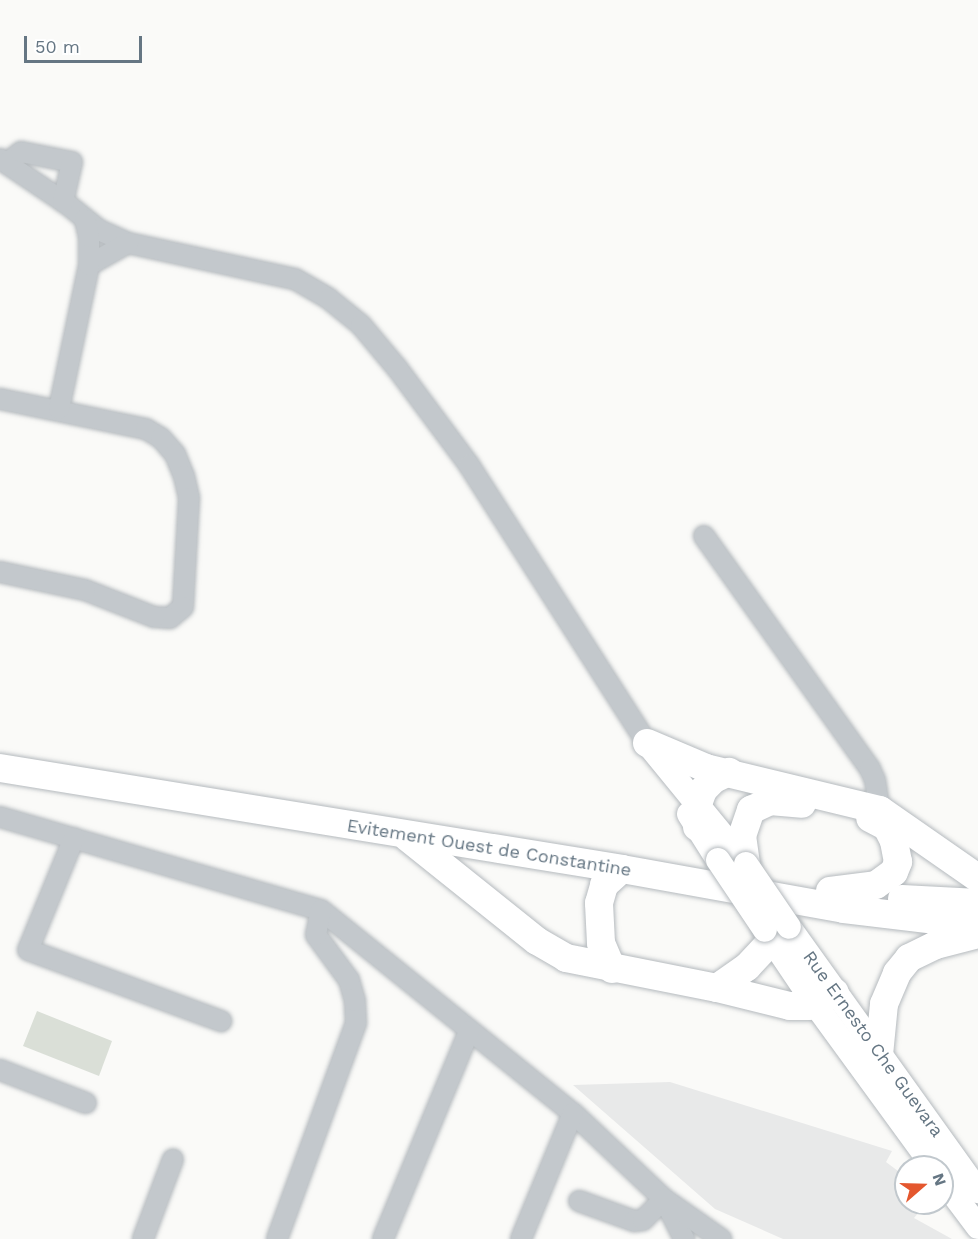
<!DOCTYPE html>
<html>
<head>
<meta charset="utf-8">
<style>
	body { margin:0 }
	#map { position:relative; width:978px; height:1239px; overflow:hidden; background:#fafaf8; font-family:"Work Sans",sans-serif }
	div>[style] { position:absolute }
	.built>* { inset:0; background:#e8e9e9 }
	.green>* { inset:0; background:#dadfd7 }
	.roads { filter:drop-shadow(0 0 2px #b5babe) drop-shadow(0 0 2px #b5babe) }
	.minor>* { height:20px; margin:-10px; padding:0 10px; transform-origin:10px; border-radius:10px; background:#c3c8cc }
	.major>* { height:24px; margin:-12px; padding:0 12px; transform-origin:12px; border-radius:12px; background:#fff }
	.highway>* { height:28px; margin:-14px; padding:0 14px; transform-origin:14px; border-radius:14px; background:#fff }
	.bridges { filter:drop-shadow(0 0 2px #b5babe) drop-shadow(0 0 2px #b5babe) }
	.major-bridge>* { height:24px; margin:-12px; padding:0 12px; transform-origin:12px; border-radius:12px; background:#fff }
	span { translate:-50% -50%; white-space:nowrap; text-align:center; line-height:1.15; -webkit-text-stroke:6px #fff; paint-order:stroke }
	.street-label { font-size:18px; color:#657683 }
	.north { position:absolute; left:894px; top:1155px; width:60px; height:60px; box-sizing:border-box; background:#fff; border:2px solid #c1c8cd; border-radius:50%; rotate:70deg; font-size:16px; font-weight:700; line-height:24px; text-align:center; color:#657683 }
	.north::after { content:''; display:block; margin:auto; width:21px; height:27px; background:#e4572e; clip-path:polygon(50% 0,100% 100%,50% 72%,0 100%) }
	.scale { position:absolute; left:24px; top:36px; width:118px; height:27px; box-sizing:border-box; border:3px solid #657683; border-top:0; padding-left:8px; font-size:18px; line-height:21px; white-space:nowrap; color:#657683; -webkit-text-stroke:4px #fff; paint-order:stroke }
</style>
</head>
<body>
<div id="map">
	<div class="built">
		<div style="clip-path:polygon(670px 1082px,892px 1151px,886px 1162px,906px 1177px,902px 1189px,906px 1193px,906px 1203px,920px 1203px,924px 1206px,914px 1218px,952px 1239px,783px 1239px,715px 1209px,573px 1085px)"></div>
	</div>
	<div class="green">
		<div style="clip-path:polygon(37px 1011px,112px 1041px,99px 1076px,23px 1046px)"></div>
	</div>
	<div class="roads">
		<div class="minor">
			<div style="left:0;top:159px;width:81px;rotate:33.9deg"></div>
			<div style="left:67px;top:204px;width:41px;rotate:39.1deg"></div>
			<div style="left:99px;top:230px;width:32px;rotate:24deg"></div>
			<div style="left:128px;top:243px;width:171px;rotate:12.2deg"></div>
			<div style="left:295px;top:279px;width:39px;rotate:30deg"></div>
			<div style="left:329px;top:299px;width:41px;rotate:39.1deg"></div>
			<div style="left:361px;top:325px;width:56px;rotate:50.1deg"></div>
			<div style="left:397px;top:368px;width:121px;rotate:53.4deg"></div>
			<div style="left:469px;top:465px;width:330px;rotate:57.4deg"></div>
			<div style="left:7px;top:163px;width:18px;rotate:-38deg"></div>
			<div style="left:21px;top:152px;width:52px;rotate:11.1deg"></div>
			<div style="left:72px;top:162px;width:41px;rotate:102.7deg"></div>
			<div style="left:89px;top:265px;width:45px;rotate:-29.4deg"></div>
			<div style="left:0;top:399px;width:149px;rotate:11.6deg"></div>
			<div style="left:146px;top:429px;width:17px;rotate:31deg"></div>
			<div style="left:161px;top:438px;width:21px;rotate:49deg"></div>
			<div style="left:175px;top:454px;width:24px;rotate:68deg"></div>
			<div style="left:184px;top:476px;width:23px;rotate:77deg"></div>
			<div style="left:189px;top:498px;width:109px;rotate:93.2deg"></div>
			<div style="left:183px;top:607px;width:17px;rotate:140deg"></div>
			<div style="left:170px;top:618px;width:16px;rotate:-176deg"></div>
			<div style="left:154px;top:617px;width:74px;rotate:-158.6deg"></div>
			<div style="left:85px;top:590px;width:87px;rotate:-168deg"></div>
			<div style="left:59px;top:409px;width:147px;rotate:-78.2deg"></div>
			<div style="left:89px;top:265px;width:28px;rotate:-90deg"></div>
			<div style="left:89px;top:237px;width:18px;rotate:-103deg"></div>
			<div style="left:704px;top:536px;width:286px;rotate:54.5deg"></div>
			<div style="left:870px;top:769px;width:12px;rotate:66deg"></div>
			<div style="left:875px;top:780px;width:30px;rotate:81deg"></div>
			<div style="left:0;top:817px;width:334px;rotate:16.2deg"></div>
			<div style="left:321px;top:910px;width:324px;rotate:38.9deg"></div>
			<div style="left:573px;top:1113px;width:125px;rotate:43.4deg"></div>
			<div style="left:664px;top:1199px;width:45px;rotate:63.4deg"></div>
			<div style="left:74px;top:838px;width:121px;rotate:112.3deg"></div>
			<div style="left:28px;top:950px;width:206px;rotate:20.2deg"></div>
			<div style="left:0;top:1070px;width:92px;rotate:21deg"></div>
			<div style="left:579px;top:1201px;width:59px;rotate:20deg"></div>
			<div style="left:634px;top:1221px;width:9px;rotate:-6deg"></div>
			<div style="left:643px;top:1220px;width:30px;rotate:-45deg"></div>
			<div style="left:664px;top:1199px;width:70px;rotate:35.1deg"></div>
			<div style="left:143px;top:1239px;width:85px;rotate:-69.4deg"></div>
			<div style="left:277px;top:1239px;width:230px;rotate:-69.9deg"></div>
			<div style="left:356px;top:1023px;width:22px;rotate:-93deg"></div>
			<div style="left:355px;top:1001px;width:22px;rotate:-106deg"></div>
			<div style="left:349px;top:980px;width:56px;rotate:-126.3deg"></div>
			<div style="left:316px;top:935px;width:25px;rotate:-79deg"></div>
			<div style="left:383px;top:1239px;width:225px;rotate:-67.5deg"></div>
			<div style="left:521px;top:1239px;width:136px;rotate:-67.6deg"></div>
		</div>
		<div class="major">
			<div style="left:647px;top:743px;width:156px;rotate:50.7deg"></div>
			<div style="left:689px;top:814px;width:54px;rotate:57.8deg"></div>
			<div style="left:789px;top:927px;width:325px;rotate:54.4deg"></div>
			<div style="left:765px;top:930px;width:89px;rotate:56deg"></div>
			<div style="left:815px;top:1004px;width:202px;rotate:53.9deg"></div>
			<div style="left:942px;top:1179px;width:60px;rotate:53.1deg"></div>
		</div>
		<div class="highway">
			<div style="left:647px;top:743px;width:64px;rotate:23deg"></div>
			<div style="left:706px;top:768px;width:179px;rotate:13.6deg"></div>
			<div style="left:880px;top:810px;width:119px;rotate:34.8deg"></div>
			<div style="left:0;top:768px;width:630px;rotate:9.22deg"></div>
			<div style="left:622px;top:869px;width:226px;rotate:10.2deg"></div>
			<div style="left:844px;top:909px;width:135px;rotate:6.8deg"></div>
			<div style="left:697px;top:827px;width:23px;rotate:-88deg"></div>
			<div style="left:698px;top:804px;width:15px;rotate:-70deg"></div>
			<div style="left:703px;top:790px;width:16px;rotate:-45deg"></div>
			<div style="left:714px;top:779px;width:17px;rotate:-25deg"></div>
			<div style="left:407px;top:837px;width:166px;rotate:38.7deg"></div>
			<div style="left:537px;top:941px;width:34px;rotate:30deg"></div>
			<div style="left:566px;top:958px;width:154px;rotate:11.2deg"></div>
			<div style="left:717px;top:988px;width:75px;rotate:13.9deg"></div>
			<div style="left:790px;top:1006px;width:18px"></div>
			<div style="left:808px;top:1006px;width:30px;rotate:-27deg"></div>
			<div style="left:746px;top:864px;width:28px;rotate:-98deg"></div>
			<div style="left:742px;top:836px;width:28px;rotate:-71deg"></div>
			<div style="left:751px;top:810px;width:21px;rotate:-25deg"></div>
			<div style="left:770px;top:801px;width:32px;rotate:5deg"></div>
			<div style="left:830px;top:891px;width:46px;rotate:-7.4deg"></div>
			<div style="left:876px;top:885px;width:22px;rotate:-36deg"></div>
			<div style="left:894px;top:872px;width:11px;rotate:-68deg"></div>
			<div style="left:898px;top:862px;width:21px;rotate:-101deg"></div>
			<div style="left:894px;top:841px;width:16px;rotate:-117deg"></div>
			<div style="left:887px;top:827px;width:19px;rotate:-152deg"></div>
			<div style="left:902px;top:899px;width:76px;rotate:3deg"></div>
			<div style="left:612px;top:969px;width:28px;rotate:-113deg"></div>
			<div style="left:601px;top:943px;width:40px;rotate:-92.9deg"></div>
			<div style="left:599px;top:903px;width:19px;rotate:-74deg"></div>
			<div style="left:604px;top:885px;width:24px;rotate:-42deg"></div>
			<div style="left:717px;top:988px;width:37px;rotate:-35deg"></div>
			<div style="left:747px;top:967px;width:37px;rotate:-47deg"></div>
			<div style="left:879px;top:1055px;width:51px;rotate:-84.4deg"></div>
			<div style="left:884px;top:1004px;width:34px;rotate:-67deg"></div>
			<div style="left:897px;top:973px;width:19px;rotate:-51deg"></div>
			<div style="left:909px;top:958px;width:30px;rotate:-26deg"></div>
			<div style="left:936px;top:945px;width:43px;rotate:-14.7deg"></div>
		</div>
	</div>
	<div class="bridges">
		<div class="major-bridge">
			<div style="left:718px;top:860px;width:84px;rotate:56.1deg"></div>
			<div style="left:746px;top:864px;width:76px;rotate:55.7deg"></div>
		</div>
	</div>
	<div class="street-label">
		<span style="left:489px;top:848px;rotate:9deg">Evitement Ouest de Constantine</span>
		<span style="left:873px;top:1044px;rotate:54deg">Rue Ernesto Che Guevara</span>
	</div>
	<div class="north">N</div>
	<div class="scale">50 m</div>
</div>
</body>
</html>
